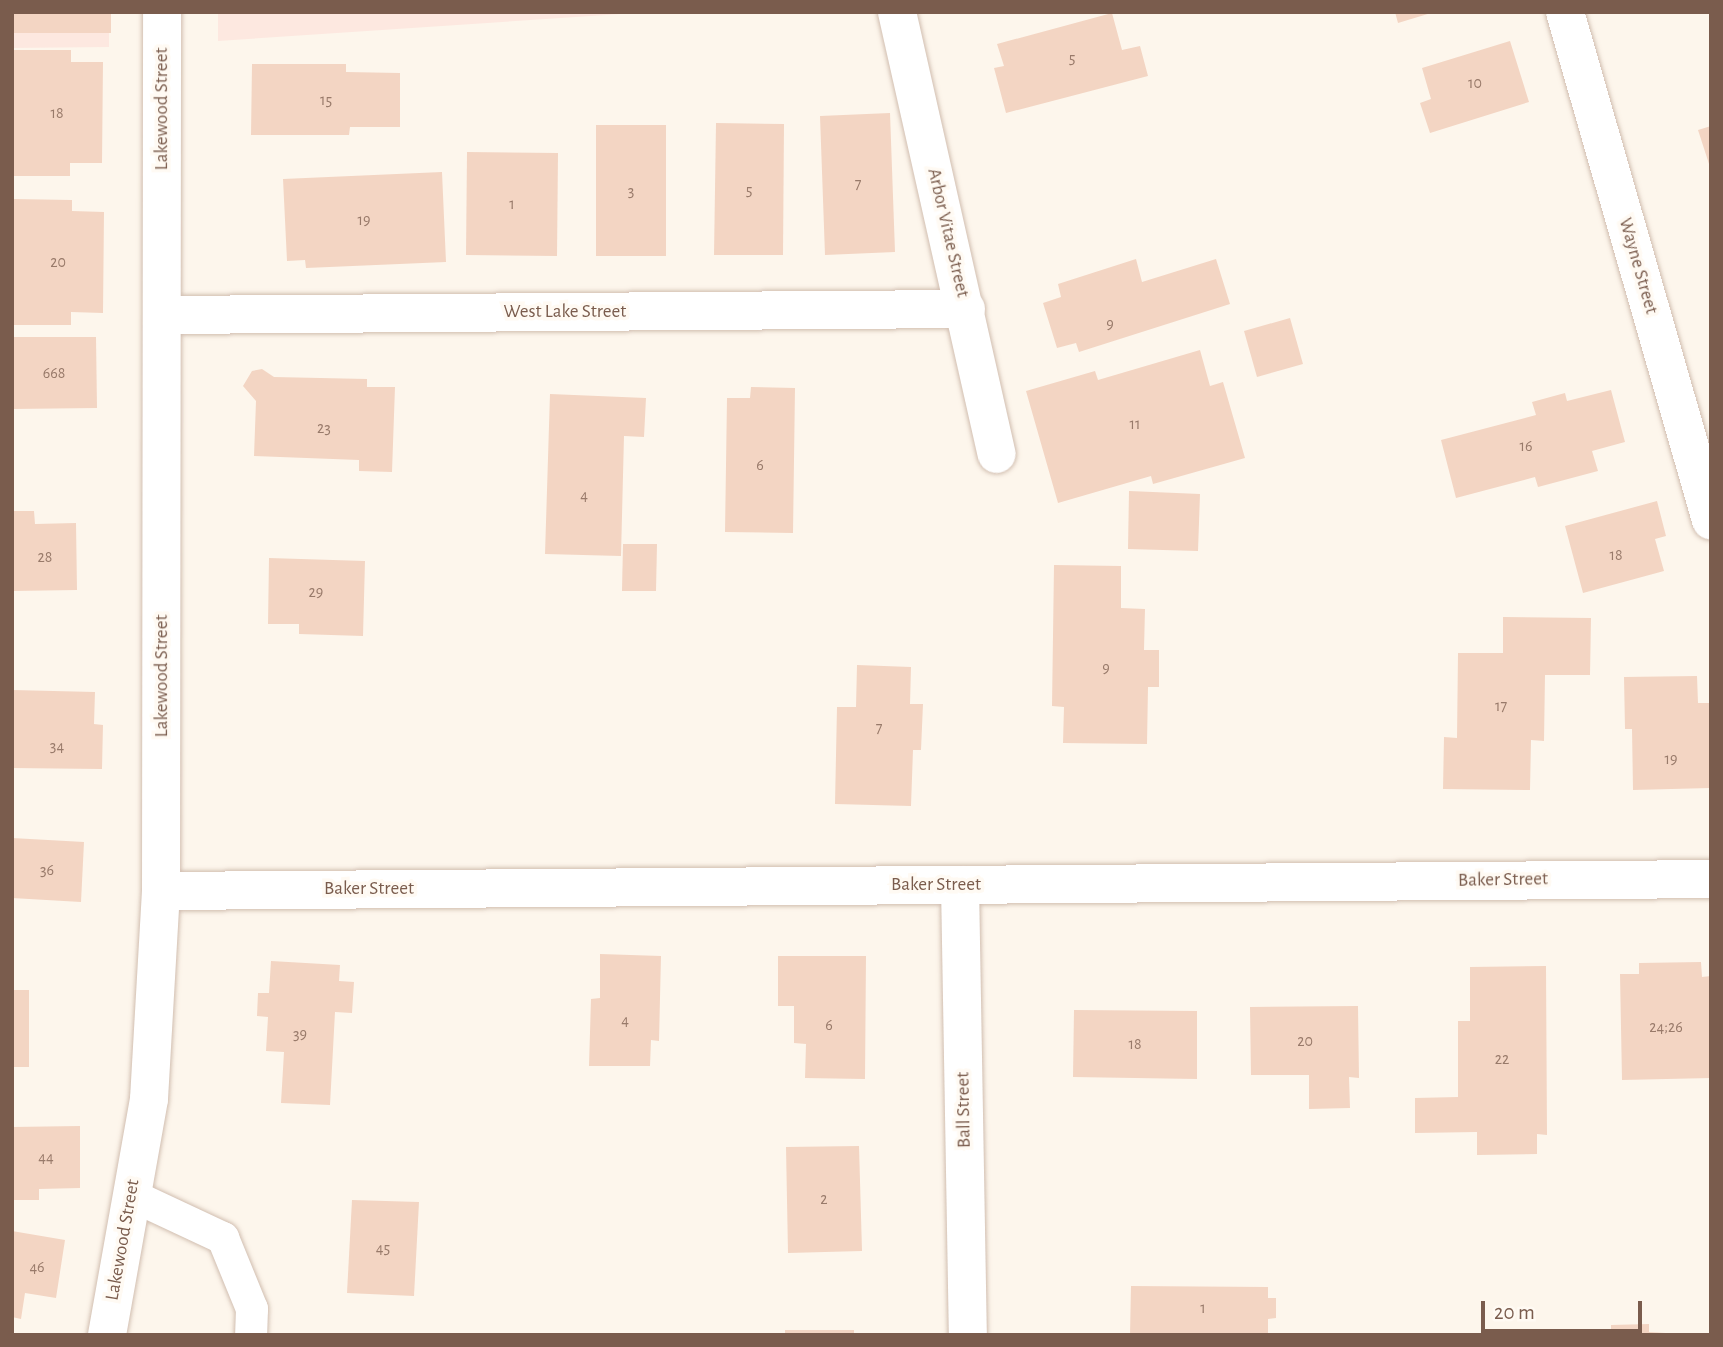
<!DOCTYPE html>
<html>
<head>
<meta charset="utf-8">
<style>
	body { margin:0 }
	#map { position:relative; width:1723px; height:1347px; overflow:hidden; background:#fdf6ec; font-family:"Alegreya Sans",sans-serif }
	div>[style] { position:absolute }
	.commercial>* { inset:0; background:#fde8e0 }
	.building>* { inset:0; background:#f3d5c3 }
	.roads { filter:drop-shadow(0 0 2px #d1beb0) drop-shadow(0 0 2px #d1beb0) }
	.service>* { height:32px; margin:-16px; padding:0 16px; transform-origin:16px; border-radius:16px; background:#fff }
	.minor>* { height:38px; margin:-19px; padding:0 19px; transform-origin:19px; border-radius:19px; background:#fff }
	span { translate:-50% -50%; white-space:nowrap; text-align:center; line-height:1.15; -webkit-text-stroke:7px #fffaf3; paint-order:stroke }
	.number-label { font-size:16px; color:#987a6a }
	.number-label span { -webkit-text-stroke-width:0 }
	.street-label { font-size:19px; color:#7a5c4d }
	.frame { position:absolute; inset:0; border:14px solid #7a5c4d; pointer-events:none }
	.scale { position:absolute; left:1481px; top:1301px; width:161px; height:32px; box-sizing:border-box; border:4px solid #7a5c4d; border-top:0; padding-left:9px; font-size:21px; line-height:24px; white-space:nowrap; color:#7a5c4d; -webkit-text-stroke:5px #fffaf3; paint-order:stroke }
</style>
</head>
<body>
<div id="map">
	<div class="commercial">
		<div style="clip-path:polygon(12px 12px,109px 12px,109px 47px,12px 48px)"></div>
		<div style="clip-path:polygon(218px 12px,651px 12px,218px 41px)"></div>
	</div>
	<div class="building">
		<div style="clip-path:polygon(12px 12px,111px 12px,111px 33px,12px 33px)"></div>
		<div style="clip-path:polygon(1395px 12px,1431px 12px,1431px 13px,1398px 23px)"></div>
		<div style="clip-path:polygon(1112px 13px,1122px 50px,1140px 46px,1148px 76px,1006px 113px,994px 68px,1004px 66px,997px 44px)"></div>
		<div style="clip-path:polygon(1510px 41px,1529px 102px,1430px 133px,1420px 103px,1431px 99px,1422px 68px)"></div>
		<div style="clip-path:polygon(12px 50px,71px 50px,71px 62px,103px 62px,102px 163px,70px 163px,70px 176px,12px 176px)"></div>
		<div style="clip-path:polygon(252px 64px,346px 64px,346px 72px,400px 73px,400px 127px,350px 127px,349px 135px,251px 135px)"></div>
		<div style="clip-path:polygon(890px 113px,895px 252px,825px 255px,820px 116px)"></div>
		<div style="clip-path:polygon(716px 123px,784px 124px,783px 255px,714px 255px)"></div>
		<div style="clip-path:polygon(596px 125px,666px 125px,666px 256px,596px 256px)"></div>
		<div style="clip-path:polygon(1711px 126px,1711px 167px,1710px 167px,1698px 130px)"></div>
		<div style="clip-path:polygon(467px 152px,558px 153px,557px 256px,466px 255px)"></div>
		<div style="clip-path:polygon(442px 172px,446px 262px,306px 268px,305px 260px,287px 261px,283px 179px)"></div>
		<div style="clip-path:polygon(12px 199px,72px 200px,72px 211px,104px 212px,103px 313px,71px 312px,71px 325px,12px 325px)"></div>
		<div style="clip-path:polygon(1136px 259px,1142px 282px,1216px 259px,1230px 304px,1079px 352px,1076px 343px,1057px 348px,1043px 303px,1061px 297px,1058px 284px)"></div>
		<div style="clip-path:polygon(1290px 318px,1303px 364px,1257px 377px,1244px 331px)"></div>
		<div style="clip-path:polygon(12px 337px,96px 337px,97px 408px,12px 409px)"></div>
		<div style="clip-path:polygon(1200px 350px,1210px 386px,1223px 382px,1245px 458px,1153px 484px,1151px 476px,1058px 503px,1026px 391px,1095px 371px,1098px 380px)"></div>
		<div style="clip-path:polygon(262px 369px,274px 377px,367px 379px,367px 387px,395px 387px,392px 472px,359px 471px,359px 460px,254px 456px,256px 401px,243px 386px,252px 371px)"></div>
		<div style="clip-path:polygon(751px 387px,795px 388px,793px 533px,725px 532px,727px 398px,750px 398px)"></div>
		<div style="clip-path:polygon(1611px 390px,1625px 442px,1592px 451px,1598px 471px,1538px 487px,1535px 477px,1456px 498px,1441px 440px,1536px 415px,1532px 402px,1565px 393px,1567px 401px)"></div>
		<div style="clip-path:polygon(550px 394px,646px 398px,644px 437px,624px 436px,621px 556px,545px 554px)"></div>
		<div style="clip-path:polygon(1129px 491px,1200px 494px,1198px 551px,1128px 549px)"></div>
		<div style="clip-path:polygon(1657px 501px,1666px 536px,1655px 539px,1664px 571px,1583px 593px,1565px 526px)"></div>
		<div style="clip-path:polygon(12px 511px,34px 511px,35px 524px,76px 523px,77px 590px,12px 591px)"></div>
		<div style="clip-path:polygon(623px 544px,657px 544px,656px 591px,622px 591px)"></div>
		<div style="clip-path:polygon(269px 558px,365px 561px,363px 636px,299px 634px,299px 624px,268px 624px)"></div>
		<div style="clip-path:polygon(1054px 565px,1121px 566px,1121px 608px,1145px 609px,1144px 650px,1159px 650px,1159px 687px,1148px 687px,1147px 744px,1063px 743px,1064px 707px,1052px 706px)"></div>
		<div style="clip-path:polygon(1503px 617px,1591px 618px,1590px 675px,1545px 675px,1544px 741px,1531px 740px,1530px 790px,1443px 789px,1444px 737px,1457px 738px,1458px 653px,1503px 653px)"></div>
		<div style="clip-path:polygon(857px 665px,911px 667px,910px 704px,923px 704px,921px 750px,913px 750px,911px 806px,835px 804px,837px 707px,856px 707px)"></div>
		<div style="clip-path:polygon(1697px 676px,1698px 703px,1709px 703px,1710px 788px,1633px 790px,1632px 729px,1625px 729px,1624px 677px)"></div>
		<div style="clip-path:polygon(12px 690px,95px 692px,94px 724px,103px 725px,102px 769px,12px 768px)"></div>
		<div style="clip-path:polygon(12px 838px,84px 842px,81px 902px,12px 898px)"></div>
		<div style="clip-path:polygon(600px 954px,661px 956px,659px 1041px,651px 1040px,650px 1066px,589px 1066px,591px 999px,600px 998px)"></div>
		<div style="clip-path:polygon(778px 956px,866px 956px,865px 1079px,805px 1078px,806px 1044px,794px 1043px,794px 1006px,778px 1006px)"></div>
		<div style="clip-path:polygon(271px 961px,340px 965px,339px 981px,354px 982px,352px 1013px,335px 1012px,330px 1105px,281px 1103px,284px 1052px,266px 1051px,268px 1017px,257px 1016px,258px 993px,269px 993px)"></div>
		<div style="clip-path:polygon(1701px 962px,1702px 977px,1711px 976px,1711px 1078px,1622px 1080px,1620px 974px,1639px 974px,1639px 963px)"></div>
		<div style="clip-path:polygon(1546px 966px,1547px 1135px,1537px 1134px,1537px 1154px,1477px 1155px,1477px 1132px,1415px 1133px,1415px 1098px,1458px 1097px,1458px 1021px,1470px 1021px,1470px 967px)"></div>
		<div style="clip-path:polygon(12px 990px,29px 990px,29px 1067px,12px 1067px)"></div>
		<div style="clip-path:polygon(1358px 1006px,1359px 1078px,1349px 1077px,1350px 1108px,1309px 1109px,1309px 1075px,1251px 1075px,1250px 1007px)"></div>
		<div style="clip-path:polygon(1074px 1010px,1197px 1011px,1197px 1079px,1073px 1077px)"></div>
		<div style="clip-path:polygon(80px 1126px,80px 1188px,39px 1189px,39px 1200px,12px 1200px,12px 1127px)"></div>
		<div style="clip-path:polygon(859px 1146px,862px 1251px,788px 1253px,786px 1147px)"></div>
		<div style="clip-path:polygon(352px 1200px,419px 1202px,414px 1296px,347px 1293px)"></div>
		<div style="clip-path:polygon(12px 1231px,65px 1240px,56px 1298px,25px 1293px,21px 1319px,12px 1317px)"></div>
		<div style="clip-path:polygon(1131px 1286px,1268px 1287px,1268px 1298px,1276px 1298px,1276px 1318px,1268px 1319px,1268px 1335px,1130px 1335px)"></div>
		<div style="clip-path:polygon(1649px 1324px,1649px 1332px,1699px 1335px,1611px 1335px,1611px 1325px)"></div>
		<div style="clip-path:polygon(785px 1330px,854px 1330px,854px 1335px,785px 1335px)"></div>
	</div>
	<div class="roads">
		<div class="service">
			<div style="left:131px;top:1195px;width:102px;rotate:25.1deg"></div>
			<div style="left:223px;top:1238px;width:77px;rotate:67.8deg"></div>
			<div style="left:252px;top:1309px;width:26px;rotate:92deg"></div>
		</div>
		<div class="minor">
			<div style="left:897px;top:12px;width:453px;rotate:77.3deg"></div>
			<div style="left:1565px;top:12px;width:529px;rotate:73.97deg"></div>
			<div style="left:164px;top:315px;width:802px;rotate:-0.43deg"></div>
			<div style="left:960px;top:885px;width:450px;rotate:89deg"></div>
			<div style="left:161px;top:891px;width:1550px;rotate:-0.44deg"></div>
			<div style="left:107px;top:1335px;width:240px;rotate:-79.9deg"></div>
			<div style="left:149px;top:1099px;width:208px;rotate:-86.7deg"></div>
			<div style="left:161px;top:891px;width:879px;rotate:-89.93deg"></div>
		</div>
	</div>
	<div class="number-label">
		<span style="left:1072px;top:58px">5</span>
		<span style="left:1475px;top:83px">10</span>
		<span style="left:326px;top:100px">15</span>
		<span style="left:57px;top:113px">18</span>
		<span style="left:858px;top:184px">7</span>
		<span style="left:749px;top:190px">5</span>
		<span style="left:631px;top:191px">3</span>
		<span style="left:512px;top:204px">1</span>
		<span style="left:364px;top:220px">19</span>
		<span style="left:58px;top:262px">20</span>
		<span style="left:1110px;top:324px">9</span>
		<span style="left:54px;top:373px">668</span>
		<span style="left:1135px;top:424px">11</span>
		<span style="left:324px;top:428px">23</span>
		<span style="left:1526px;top:446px">16</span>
		<span style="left:760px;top:465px">6</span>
		<span style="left:584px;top:495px">4</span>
		<span style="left:1616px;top:555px">18</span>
		<span style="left:45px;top:557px">28</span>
		<span style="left:316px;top:592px">29</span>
		<span style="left:1106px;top:668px">9</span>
		<span style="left:1501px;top:706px">17</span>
		<span style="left:879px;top:728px">7</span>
		<span style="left:57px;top:746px">34</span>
		<span style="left:1671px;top:759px">19</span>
		<span style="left:47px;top:870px">36</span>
		<span style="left:625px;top:1020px">4</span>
		<span style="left:829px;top:1025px">6</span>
		<span style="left:1666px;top:1027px">24;26</span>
		<span style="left:300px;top:1034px">39</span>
		<span style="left:1305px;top:1041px">20</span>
		<span style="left:1135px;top:1044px">18</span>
		<span style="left:1502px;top:1059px">22</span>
		<span style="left:46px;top:1157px">44</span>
		<span style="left:824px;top:1199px">2</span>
		<span style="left:383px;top:1248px">45</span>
		<span style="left:37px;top:1267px">46</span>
		<span style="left:1203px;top:1308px">1</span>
	</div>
	<div class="street-label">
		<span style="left:162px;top:109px;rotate:-90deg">Lakewood Street</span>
		<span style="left:948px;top:233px;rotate:77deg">Arbor Vitae Street</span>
		<span style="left:1638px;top:266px;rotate:74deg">Wayne Street</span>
		<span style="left:565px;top:312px">West Lake Street</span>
		<span style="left:162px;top:676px;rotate:-90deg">Lakewood Street</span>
		<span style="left:1503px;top:880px;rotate:-1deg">Baker Street</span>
		<span style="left:936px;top:885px">Baker Street</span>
		<span style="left:369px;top:889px">Baker Street</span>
		<span style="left:964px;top:1110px;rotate:-91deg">Ball Street</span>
		<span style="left:123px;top:1240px;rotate:-80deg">Lakewood Street</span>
	</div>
	<div class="frame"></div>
	<div class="scale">20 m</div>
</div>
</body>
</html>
